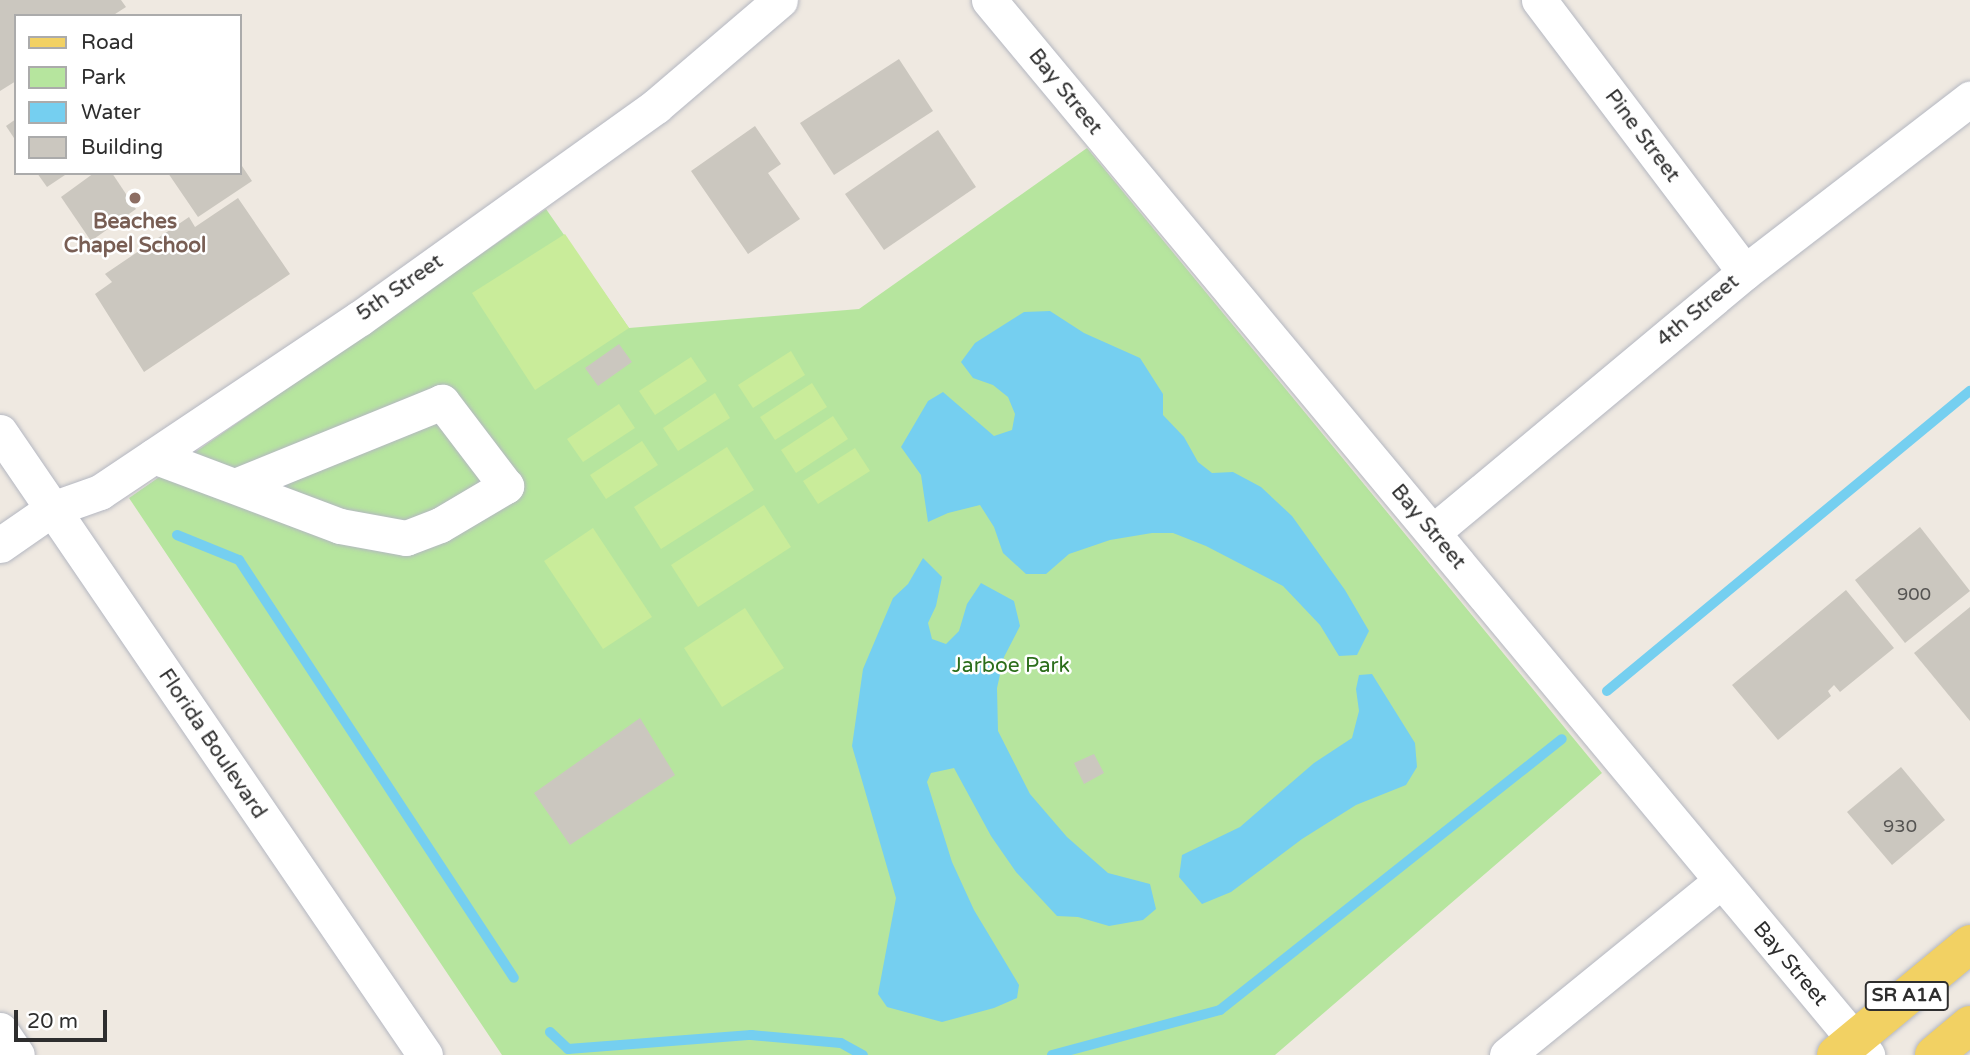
<!DOCTYPE html>
<html>
<head>
<meta charset="utf-8">
<style>
	body { margin:0 }
	#map { position:relative; width:1970px; height:1055px; overflow:hidden; background:#efe9e1; font-family:"Varela Round",sans-serif }
	div>[style] { position:absolute }
	.green>* { inset:0; background:#b6e59e }
	.pitch>* { inset:0; background:#c9ec9a }
	.water>* { inset:0; background:#75cff0 }
	.stream>* { height:10px; margin:-5px; padding:0 5px; transform-origin:5px; border-radius:5px; background:#75cff0 }
	.building>* { inset:0; background:#cbc7bf }
	.roads { filter:drop-shadow(0 0 2px #b4b7c1) drop-shadow(0 0 2px #b4b7c1) }
	.minor>* { height:35px; margin:-17.5px; padding:0 17.5px; transform-origin:17.5px; border-radius:17.5px; background:#fff }
	.major>* { height:38px; margin:-19px; padding:0 19px; transform-origin:19px; border-radius:19px; background:#f2d163 }
	.dots>* { width:19px; height:19px; translate:-50% -50%; box-sizing:border-box; border:4px solid #fff; border-radius:50% }
	span { translate:-50% -50%; white-space:nowrap; text-align:center; line-height:1.15; -webkit-text-stroke:5px #fff; paint-order:stroke }
	.number-label { font-size:18px; color:#555452 }
	.number-label span { -webkit-text-stroke-width:0 }
	.shield-label span { padding:2px 5px; background:#fff; border:2px solid; border-radius:5px; -webkit-text-stroke-width:0 }
	.shield-label { font-size:19px; color:#2e2e2e; font-weight:700 }
	.street-label { font-size:21px; color:#2e2e2e }
	.education-label { font-size:21px; color:#785e54; font-weight:700 }
	.park-label { font-size:21px; color:#2c6e1b }
	.legend { position:absolute; left:14px; top:14px; width:228px; height:161px; box-sizing:border-box; background:#fff; border:2px solid #ababab; margin:0; padding:9px 12px; list-style:none; font-size:21px; color:#2e2e2e }
	.legend li { display:flex; align-items:center; gap:14px; height:35px }
	.legend b { width:35px; border:2px solid #ababab }
	.scale { position:absolute; left:14px; top:1010px; width:93px; height:32px; box-sizing:border-box; border:4px solid #2e2e2e; border-top:0; padding-left:9px; font-size:21px; line-height:24px; white-space:nowrap; color:#2e2e2e; -webkit-text-stroke:5px #fff; paint-order:stroke }
</style>
</head>
<body>
<div id="map">
	<div class="green">
		<div style="clip-path:polygon(1087px 148px,1602px 773px,1275px 1055px,502px 1055px,129px 498px,546px 209px,629px 328px,859px 309px)"></div>
	</div>
	<div class="pitch">
		<div style="clip-path:polygon(565px 234px,629px 328px,535px 390px,472px 293px)"></div>
		<div style="clip-path:polygon(791px 351px,805px 375px,753px 408px,738px 385px)"></div>
		<div style="clip-path:polygon(691px 357px,707px 381px,655px 415px,639px 391px)"></div>
		<div style="clip-path:polygon(812px 383px,827px 407px,775px 440px,760px 417px)"></div>
		<div style="clip-path:polygon(715px 393px,730px 418px,678px 451px,663px 428px)"></div>
		<div style="clip-path:polygon(619px 404px,635px 428px,583px 462px,567px 439px)"></div>
		<div style="clip-path:polygon(833px 416px,848px 439px,796px 473px,781px 450px)"></div>
		<div style="clip-path:polygon(642px 441px,658px 465px,606px 499px,590px 475px)"></div>
		<div style="clip-path:polygon(727px 447px,754px 490px,661px 549px,634px 507px)"></div>
		<div style="clip-path:polygon(855px 448px,870px 471px,818px 504px,803px 481px)"></div>
		<div style="clip-path:polygon(764px 505px,791px 547px,698px 607px,671px 565px)"></div>
		<div style="clip-path:polygon(593px 528px,652px 617px,603px 649px,544px 561px)"></div>
		<div style="clip-path:polygon(745px 608px,784px 668px,722px 707px,684px 648px)"></div>
	</div>
	<div class="water">
		<div style="clip-path:polygon(1050px 311px,1084px 333px,1140px 358px,1163px 394px,1163px 415px,1184px 437px,1198px 462px,1212px 473px,1233px 472px,1261px 487px,1292px 516px,1345px 590px,1369px 631px,1357px 655px,1339px 656px,1320px 625px,1283px 586px,1206px 546px,1173px 533px,1152px 533px,1110px 540px,1069px 554px,1046px 574px,1026px 574px,1003px 553px,994px 527px,980px 505px,948px 513px,928px 522px,921px 475px,901px 447px,928px 401px,943px 392px,994px 436px,1012px 430px,1015px 414px,1008px 397px,993px 385px,973px 378px,961px 362px,975px 343px,1024px 312px)"></div>
		<div style="clip-path:polygon(923px 558px,942px 577px,936px 606px,928px 623px,932px 639px,946px 644px,959px 631px,967px 604px,981px 583px,1014px 601px,1020px 626px,1004px 657px,997px 688px,998px 731px,1030px 794px,1067px 837px,1108px 873px,1150px 884px,1156px 909px,1143px 920px,1109px 926px,1078px 917px,1057px 916px,1016px 872px,991px 836px,954px 768px,931px 773px,927px 782px,952px 862px,974px 910px,1019px 985px,1017px 998px,994px 1008px,942px 1022px,887px 1007px,878px 994px,896px 898px,852px 746px,863px 669px,893px 598px,908px 584px)"></div>
		<div style="clip-path:polygon(1372px 674px,1415px 743px,1417px 767px,1406px 785px,1356px 805px,1302px 839px,1231px 892px,1202px 904px,1179px 877px,1182px 855px,1240px 827px,1314px 763px,1352px 738px,1359px 711px,1356px 689px,1359px 675px)"></div>
	</div>
	<div class="stream">
		<div style="left:177px;top:535px;width:67px;rotate:22deg"></div>
		<div style="left:239px;top:560px;width:500px;rotate:56.66deg"></div>
		<div style="left:1607px;top:691px;width:471px;rotate:-39.6deg"></div>
		<div style="left:550px;top:1032px;width:25px;rotate:43deg"></div>
		<div style="left:568px;top:1049px;width:184px;rotate:-4.4deg"></div>
		<div style="left:751px;top:1035px;width:90px;rotate:5.1deg"></div>
		<div style="left:841px;top:1043px;width:25px;rotate:29deg"></div>
		<div style="left:1052px;top:1055px;width:174px;rotate:-15deg"></div>
		<div style="left:1220px;top:1010px;width:436px;rotate:-38.4deg"></div>
	</div>
	<div class="building">
		<div style="clip-path:polygon(0 0,121px 0,126px 7px,112px 16px,16px 16px,16px 81px,0 91px)"></div>
		<div style="clip-path:polygon(899px 59px,933px 111px,834px 175px,800px 123px)"></div>
		<div style="clip-path:polygon(16px 119px,16px 141px,6px 126px)"></div>
		<div style="clip-path:polygon(755px 126px,781px 164px,768px 173px,800px 219px,748px 254px,691px 171px)"></div>
		<div style="clip-path:polygon(938px 130px,976px 187px,884px 250px,845px 194px)"></div>
		<div style="clip-path:polygon(240px 163px,252px 181px,198px 217px,168px 173px,240px 173px)"></div>
		<div style="clip-path:polygon(37px 173px,68px 173px,47px 187px)"></div>
		<div style="clip-path:polygon(94px 173px,112px 173px,136px 209px,91px 241px,61px 197px)"></div>
		<div style="clip-path:polygon(238px 198px,290px 274px,144px 372px,95px 294px,112px 282px,105px 274px,189px 217px,195px 227px)"></div>
		<div style="clip-path:polygon(619px 344px,632px 362px,598px 386px,585px 368px)"></div>
		<div style="clip-path:polygon(1920px 527px,1970px 591px,1905px 643px,1855px 580px)"></div>
		<div style="clip-path:polygon(1846px 590px,1894px 648px,1840px 692px,1834px 685px,1828px 691px,1831px 696px,1778px 740px,1732px 685px)"></div>
		<div style="clip-path:polygon(1970px 607px,1970px 721px,1914px 653px)"></div>
		<div style="clip-path:polygon(640px 718px,675px 775px,570px 845px,534px 793px)"></div>
		<div style="clip-path:polygon(1094px 754px,1104px 773px,1084px 784px,1074px 763px)"></div>
		<div style="clip-path:polygon(1901px 767px,1945px 820px,1892px 865px,1847px 812px)"></div>
	</div>
	<div class="roads">
		<div class="minor">
			<div style="left:989px;top:0;width:1373px;rotate:50.23deg"></div>
			<div style="left:1539px;top:0;width:341px;rotate:52.9deg"></div>
			<div style="left:0;top:432px;width:754px;rotate:55.7deg"></div>
			<div style="left:154px;top:456px;width:199px;rotate:20.6deg"></div>
			<div style="left:340px;top:526px;width:67px;rotate:10.3deg"></div>
			<div style="left:406px;top:538px;width:36px;rotate:-21deg"></div>
			<div style="left:440px;top:525px;width:77px;rotate:-30.6deg"></div>
			<div style="left:506px;top:486px;width:106px;rotate:-127.3deg"></div>
			<div style="left:442px;top:402px;width:223px;rotate:157.9deg"></div>
			<div style="left:1433px;top:532px;width:406px;rotate:-39.8deg"></div>
			<div style="left:1745px;top:272px;width:284px;rotate:-37.6deg"></div>
			<div style="left:0;top:545px;width:63px;rotate:-34.7deg"></div>
			<div style="left:52px;top:509px;width:51px;rotate:-19.5deg"></div>
			<div style="left:100px;top:492px;width:313px;rotate:-33.8deg"></div>
			<div style="left:360px;top:318px;width:364px;rotate:-35.6deg"></div>
			<div style="left:656px;top:106px;width:163px;rotate:-40.5deg"></div>
			<div style="left:0;top:1030px;width:30px;rotate:56deg"></div>
			<div style="left:1507px;top:1055px;width:276px;rotate:-39.1deg"></div>
		</div>
		<div class="major">
			<div style="left:1836px;top:1055px;width:174px;rotate:-39.6deg"></div>
			<div style="left:1934px;top:1055px;width:47px;rotate:-39.8deg"></div>
		</div>
	</div>
	<div class="dots">
		<div style="left:135px;top:198px;background:#8d6e63"></div>
	</div>
	<div class="number-label">
		<span style="left:1914px;top:594px">900</span>
		<span style="left:1900px;top:826px">930</span>
	</div>
	<div class="shield-label">
		<span style="left:1907px;top:996px">SR A1A</span>
	</div>
	<div class="street-label">
		<span style="left:1065px;top:92px;rotate:51deg">Bay Street</span>
		<span style="left:1642px;top:136px;rotate:53deg">Pine Street</span>
		<span style="left:400px;top:288px;rotate:-35deg">5th Street</span>
		<span style="left:1698px;top:311px;rotate:-40deg">4th Street</span>
		<span style="left:1428px;top:527px;rotate:50deg">Bay Street</span>
		<span style="left:212px;top:744px;rotate:56deg">Florida Boulevard</span>
		<span style="left:1790px;top:964px;rotate:50deg">Bay Street</span>
	</div>
	<div class="education-label">
		<span style="left:135px;top:234px">Beaches<br>Chapel School</span>
	</div>
	<div class="park-label">
		<span style="left:1011px;top:666px">Jarboe Park</span>
	</div>
	<ul class="legend">
	<li><b style="height:9px;background:#f2d163"></b>Road</li>
	<li><b style="height:19px;background:#b6e59e"></b>Park</li>
	<li><b style="height:19px;background:#75cff0"></b>Water</li>
	<li><b style="height:19px;background:#cbc7bf"></b>Building</li>
	</ul>
	<div class="scale">20 m</div>
</div>
</body>
</html>
